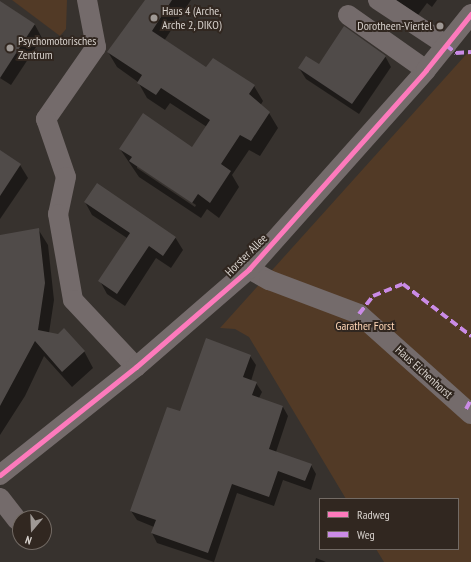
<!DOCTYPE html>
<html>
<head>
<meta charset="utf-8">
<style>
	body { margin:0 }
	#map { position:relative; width:471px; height:562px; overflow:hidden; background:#37322e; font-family:"PT Sans Narrow",sans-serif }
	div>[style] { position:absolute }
	.green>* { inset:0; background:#523a26 }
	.shadow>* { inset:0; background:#0007 }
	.building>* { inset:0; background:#504b49 }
	.minor>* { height:20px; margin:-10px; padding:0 10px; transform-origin:10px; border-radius:10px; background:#746b6b }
	.quiet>* { height:4px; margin-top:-2px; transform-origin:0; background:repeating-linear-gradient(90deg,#ca8be6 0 8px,transparent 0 12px) }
	.cycleway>* { height:5px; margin:-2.5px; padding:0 2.5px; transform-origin:2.5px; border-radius:2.5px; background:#fd7abc }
	.dots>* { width:11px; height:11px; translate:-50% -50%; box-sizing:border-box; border:2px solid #312720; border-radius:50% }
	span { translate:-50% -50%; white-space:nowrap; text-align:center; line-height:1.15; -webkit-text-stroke:4px #312720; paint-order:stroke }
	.poi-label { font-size:12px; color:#d7d1cc }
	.left { translate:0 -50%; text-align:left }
	.right { translate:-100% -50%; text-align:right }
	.street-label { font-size:12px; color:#d7d1cc }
	.park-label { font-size:12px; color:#fed5b5 }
	.legend { position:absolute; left:319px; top:498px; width:140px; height:52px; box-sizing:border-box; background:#312720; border:1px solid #736b65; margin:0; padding:5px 7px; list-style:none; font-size:12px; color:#d7d1cc }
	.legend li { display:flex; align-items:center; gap:8px; height:20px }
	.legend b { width:20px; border:1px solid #736b65 }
	.north { position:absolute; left:12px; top:510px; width:40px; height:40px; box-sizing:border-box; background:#312720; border:1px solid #736b65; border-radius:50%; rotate:199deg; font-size:11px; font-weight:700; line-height:16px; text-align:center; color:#d7d1cc }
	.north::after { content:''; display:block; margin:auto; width:14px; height:18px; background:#9f9995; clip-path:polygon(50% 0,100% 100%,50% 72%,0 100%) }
</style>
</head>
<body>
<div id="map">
	<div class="green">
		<div style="clip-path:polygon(12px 0,67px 0,66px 29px,60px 36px)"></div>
		<div style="clip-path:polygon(471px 49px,471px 562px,384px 562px,376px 549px,458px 549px,458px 499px,346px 499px,249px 337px,235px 329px,220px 328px)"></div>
	</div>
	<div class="shadow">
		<div style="clip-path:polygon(evenodd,146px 0,191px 0,164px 41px,207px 69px,254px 86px,263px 101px,260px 106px,269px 113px,278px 128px,260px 156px,249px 150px,232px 175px,239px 187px,219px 218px,207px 209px,201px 218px,139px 177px,120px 149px,192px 148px,207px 127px,170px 103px,165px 110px,147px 98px,138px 82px,117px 67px,108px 52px,146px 0,137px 166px,196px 205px,195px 207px,137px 168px,137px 166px)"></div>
		<div style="clip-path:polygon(396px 0,437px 0,432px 7px,427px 3px,418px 15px)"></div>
		<div style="clip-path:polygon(0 2px,35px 25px,42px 38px,11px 85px,0 78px)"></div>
		<div style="clip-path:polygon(385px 56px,391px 67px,359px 114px,306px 79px,299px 68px)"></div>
		<div style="clip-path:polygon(0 151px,20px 165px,28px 178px,0 219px)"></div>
		<div style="clip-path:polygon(85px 202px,175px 237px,183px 250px,171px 268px,156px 258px,125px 306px,107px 294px,100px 281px,127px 238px,92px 215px)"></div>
		<div style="clip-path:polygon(38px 229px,48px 245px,54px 300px,49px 333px,84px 351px,93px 368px,72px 387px,44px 356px,25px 396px,0 435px,0 236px)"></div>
		<div style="clip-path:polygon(250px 356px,256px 365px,251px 381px,256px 383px,262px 392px,259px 398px,283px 407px,288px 416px,276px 452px,311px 465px,316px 474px,311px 490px,283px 480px,274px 506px,237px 493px,214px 562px,157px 543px,152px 533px,154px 527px,137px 520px,131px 511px,180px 412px)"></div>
		<div style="clip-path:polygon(316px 558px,326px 562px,315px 562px)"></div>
	</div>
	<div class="building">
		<div style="clip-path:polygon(145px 0,172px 0,152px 31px,206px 67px,213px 58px,255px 85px,249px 94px,270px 112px,251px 141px,240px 135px,221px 164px,231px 171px,210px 203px,198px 194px,192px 203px,129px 161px,132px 157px,119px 149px,143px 113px,192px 147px,210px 120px,161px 88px,156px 95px,137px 83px,142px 75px,107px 52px)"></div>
		<div style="clip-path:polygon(0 1px,35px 24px,0 78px)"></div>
		<div style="clip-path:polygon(344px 26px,386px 56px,352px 104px,298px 68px,306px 56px,319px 64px)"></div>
		<div style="clip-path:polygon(0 150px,21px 164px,0 196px)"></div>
		<div style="clip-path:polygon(97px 183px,176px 237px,163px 256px,149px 246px,117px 294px,98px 281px,130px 233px,84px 202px)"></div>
		<div style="clip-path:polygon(39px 228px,45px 283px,38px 330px,58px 334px,64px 328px,85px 351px,62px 372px,35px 341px,0 406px,0 235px)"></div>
		<div style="clip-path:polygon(206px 338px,251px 355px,243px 377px,257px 382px,252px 395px,283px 406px,269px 449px,312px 464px,305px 481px,278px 471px,269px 497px,232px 484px,208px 553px,151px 533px,156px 520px,130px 511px,167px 407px,180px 411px)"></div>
	</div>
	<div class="minor">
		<div style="left:87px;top:0;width:48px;rotate:79.2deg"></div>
		<div style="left:96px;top:47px;width:88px;rotate:124.8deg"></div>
		<div style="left:46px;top:119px;width:61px;rotate:71deg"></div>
		<div style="left:66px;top:177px;width:38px;rotate:102deg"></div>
		<div style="left:58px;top:214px;width:87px;rotate:80.1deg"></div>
		<div style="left:73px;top:300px;width:92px;rotate:46.8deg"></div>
		<div style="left:378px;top:0;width:82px;rotate:33.5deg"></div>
		<div style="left:348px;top:15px;width:95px;rotate:35.2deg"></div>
		<div style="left:249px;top:269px;width:23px;rotate:29deg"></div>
		<div style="left:269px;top:280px;width:96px;rotate:20.7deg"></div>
		<div style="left:359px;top:314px;width:150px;rotate:41.8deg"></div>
		<div style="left:0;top:475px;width:174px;rotate:-38.5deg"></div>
		<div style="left:136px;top:367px;width:150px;rotate:-40.9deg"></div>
		<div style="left:249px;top:269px;width:266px;rotate:-48.3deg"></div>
		<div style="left:426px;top:70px;width:72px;rotate:-51.2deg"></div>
		<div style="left:0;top:498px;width:28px;rotate:52deg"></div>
	</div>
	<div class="quiet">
		<div style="left:446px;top:45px;width:13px;rotate:39deg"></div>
		<div style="left:456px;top:53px;width:15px;rotate:-4deg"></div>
		<div style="left:359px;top:314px;width:23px;rotate:-52deg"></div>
		<div style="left:373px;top:296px;width:32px;rotate:-22deg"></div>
		<div style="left:403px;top:284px;width:86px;rotate:37.4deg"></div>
		<div style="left:466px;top:409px;width:10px;rotate:-61deg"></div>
	</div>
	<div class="cycleway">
		<div style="left:0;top:475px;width:174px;rotate:-38.5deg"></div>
		<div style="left:136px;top:367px;width:150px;rotate:-40.9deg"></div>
		<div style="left:249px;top:269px;width:266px;rotate:-48.3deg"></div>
		<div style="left:426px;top:70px;width:72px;rotate:-51.2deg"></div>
	</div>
	<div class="dots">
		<div style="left:154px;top:18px;background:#9f9995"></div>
		<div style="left:440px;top:26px;background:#9f9995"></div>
		<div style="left:10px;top:48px;background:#9f9995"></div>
	</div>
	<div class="poi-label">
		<span class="left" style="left:162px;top:18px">Haus 4 (Arche,<br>Arche 2, DIKO)</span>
		<span class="right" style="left:432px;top:26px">Dorotheen-Viertel</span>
		<span class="left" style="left:18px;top:48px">Psychomotorisches<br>Zentrum</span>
	</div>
	<div class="street-label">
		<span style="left:246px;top:255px;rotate:-45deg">Horster Allee</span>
		<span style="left:424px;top:372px;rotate:42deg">Haus Eichenhorst</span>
	</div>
	<div class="park-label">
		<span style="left:365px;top:326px">Garather Forst</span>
	</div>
	<ul class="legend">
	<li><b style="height:5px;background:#fd7abc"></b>Radweg</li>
	<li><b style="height:5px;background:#ca8be6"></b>Weg</li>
	</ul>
	<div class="north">N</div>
</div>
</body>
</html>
